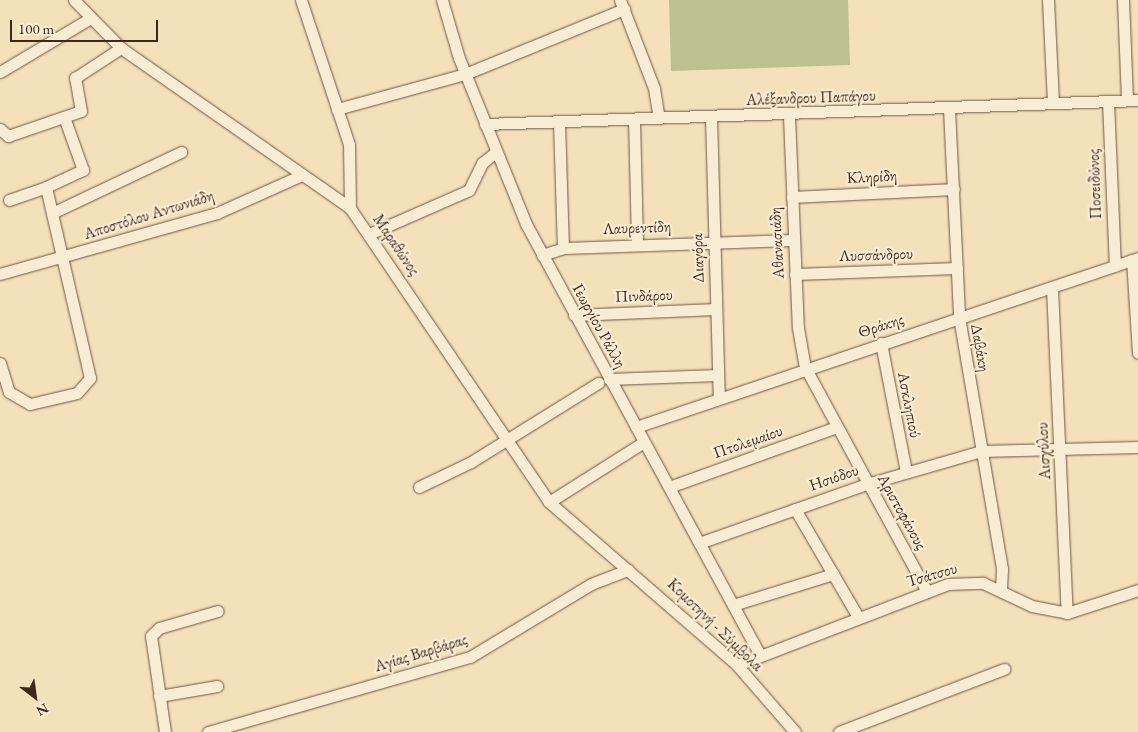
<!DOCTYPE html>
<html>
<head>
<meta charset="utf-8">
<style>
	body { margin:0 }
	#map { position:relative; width:1138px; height:732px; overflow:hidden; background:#f4e1bc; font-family:"EB Garamond",serif }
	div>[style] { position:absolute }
	.green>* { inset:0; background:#bcc28f }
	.roads { filter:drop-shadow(0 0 1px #6e5642) drop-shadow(0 0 1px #6e5642) }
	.minor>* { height:11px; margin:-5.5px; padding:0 5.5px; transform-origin:5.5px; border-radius:5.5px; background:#f8ecd3 }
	span { translate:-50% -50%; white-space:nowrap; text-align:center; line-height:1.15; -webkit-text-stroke:4.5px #f8ecd3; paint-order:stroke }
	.street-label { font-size:16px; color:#41271a }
	.north { position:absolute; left:10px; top:672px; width:50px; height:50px; -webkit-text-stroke:4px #f8ecd3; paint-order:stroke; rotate:150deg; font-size:14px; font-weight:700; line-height:20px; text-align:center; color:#41271a }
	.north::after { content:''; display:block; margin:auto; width:18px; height:22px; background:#41271a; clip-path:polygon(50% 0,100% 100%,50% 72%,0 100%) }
	.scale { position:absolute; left:10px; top:20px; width:148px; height:22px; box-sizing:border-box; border:2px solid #41271a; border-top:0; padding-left:6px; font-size:15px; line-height:18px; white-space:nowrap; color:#41271a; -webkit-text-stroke:4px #f8ecd3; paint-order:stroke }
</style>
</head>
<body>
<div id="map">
	<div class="green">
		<div style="clip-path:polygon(669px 0,848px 0,850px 65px,671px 71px)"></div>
	</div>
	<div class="roads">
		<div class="minor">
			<div style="left:74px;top:0;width:67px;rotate:45.6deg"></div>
			<div style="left:121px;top:48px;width:279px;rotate:34.9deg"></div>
			<div style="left:350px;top:208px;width:355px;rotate:55.9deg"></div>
			<div style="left:549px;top:502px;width:249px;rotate:40.9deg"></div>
			<div style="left:737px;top:665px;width:89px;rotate:49.1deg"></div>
			<div style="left:301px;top:0;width:152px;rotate:71.6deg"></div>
			<div style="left:349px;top:144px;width:64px;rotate:89.1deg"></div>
			<div style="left:442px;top:0;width:60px;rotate:73.7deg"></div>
			<div style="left:459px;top:58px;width:179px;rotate:68deg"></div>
			<div style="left:526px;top:224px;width:489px;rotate:61.5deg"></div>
			<div style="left:620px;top:0;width:94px;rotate:68.9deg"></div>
			<div style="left:654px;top:88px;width:30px;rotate:81deg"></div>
			<div style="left:1048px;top:0;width:103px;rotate:87.2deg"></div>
			<div style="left:1123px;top:0;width:100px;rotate:87.7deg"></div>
			<div style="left:0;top:72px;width:104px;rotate:-30.8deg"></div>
			<div style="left:1108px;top:101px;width:165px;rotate:87.6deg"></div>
			<div style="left:337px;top:109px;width:133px;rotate:-15.3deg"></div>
			<div style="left:465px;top:74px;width:172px;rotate:-22.2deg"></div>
			<div style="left:949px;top:109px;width:208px;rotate:87.2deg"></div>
			<div style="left:959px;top:317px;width:256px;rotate:80.3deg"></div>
			<div style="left:1002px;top:569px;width:20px;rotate:93deg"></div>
			<div style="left:789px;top:116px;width:212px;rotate:87.6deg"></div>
			<div style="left:798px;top:328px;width:40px;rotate:80deg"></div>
			<div style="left:805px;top:367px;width:256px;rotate:61.5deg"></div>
			<div style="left:711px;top:117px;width:280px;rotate:88.4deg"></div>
			<div style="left:634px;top:119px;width:126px;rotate:88.6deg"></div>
			<div style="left:559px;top:122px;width:126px;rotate:88.2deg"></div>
			<div style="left:485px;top:124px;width:653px;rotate:-2.1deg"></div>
			<div style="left:0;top:129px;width:11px;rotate:41deg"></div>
			<div style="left:8px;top:136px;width:77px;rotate:-18.9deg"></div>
			<div style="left:81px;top:111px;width:34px;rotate:-100deg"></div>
			<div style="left:75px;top:78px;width:55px;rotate:-33.1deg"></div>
			<div style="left:792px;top:197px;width:162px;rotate:-2.8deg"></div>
			<div style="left:9px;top:200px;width:39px;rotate:-19deg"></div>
			<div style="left:52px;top:213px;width:143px;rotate:-25.3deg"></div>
			<div style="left:369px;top:234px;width:109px;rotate:-23.7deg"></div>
			<div style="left:469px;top:190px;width:30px;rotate:-64deg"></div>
			<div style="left:482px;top:163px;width:18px;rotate:-38deg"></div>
			<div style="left:542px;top:255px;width:22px;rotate:-18deg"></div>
			<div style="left:563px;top:248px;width:230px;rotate:-2deg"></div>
			<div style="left:1132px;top:260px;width:93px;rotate:86.3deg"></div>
			<div style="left:0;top:274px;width:225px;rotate:-15.7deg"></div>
			<div style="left:217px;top:213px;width:93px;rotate:-24.1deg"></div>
			<div style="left:795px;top:274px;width:162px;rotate:-2.1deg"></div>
			<div style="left:1052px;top:288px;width:325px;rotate:87.4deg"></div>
			<div style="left:574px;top:315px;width:142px;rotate:-2.4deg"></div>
			<div style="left:881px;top:343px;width:131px;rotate:79deg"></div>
			<div style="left:0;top:363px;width:30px;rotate:73deg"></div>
			<div style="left:9px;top:392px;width:24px;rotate:30deg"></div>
			<div style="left:30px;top:404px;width:48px;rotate:-13.2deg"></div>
			<div style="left:77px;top:393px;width:20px;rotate:-49deg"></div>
			<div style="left:90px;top:378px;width:196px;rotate:-103deg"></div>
			<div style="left:46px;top:187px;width:41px;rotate:-24.7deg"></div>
			<div style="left:83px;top:170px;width:56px;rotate:-109.7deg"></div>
			<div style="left:609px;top:379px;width:109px;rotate:-2.1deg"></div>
			<div style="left:636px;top:427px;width:530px;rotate:-18.61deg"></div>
			<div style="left:419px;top:487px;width:58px;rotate:-25.7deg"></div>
			<div style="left:471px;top:462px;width:150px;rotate:-31.9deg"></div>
			<div style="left:669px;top:487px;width:178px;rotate:-19.7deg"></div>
			<div style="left:549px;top:502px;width:112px;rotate:-32.3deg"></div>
			<div style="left:795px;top:509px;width:125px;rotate:59.7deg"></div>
			<div style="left:699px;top:543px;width:178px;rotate:-19.4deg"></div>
			<div style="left:867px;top:484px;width:119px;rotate:-16.1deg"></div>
			<div style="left:981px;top:451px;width:157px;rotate:-1.5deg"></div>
			<div style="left:733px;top:605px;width:105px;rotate:-17.2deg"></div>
			<div style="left:737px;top:665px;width:226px;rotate:-21deg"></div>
			<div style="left:948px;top:584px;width:35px;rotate:-2deg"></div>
			<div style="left:983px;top:583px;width:54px;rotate:25.1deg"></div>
			<div style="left:1032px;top:606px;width:36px;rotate:11deg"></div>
			<div style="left:1067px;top:613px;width:75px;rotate:-17.9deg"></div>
			<div style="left:159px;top:696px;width:59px;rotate:-9.8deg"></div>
			<div style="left:165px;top:732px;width:97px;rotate:-98.3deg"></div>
			<div style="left:151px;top:636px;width:11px;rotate:-45deg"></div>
			<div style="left:159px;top:628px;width:61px;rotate:-16.1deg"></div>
			<div style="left:208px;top:732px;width:273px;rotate:-16deg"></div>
			<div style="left:470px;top:657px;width:141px;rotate:-31.1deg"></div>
			<div style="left:591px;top:584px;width:40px;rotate:-21deg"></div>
			<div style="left:839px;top:732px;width:177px;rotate:-20.9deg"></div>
		</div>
	</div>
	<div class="street-label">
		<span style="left:811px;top:98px;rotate:-2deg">Αλέξανδρου Παπάγου</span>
		<span style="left:872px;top:177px;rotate:-3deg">Κληρίδη</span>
		<span style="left:1095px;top:184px;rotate:-92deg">Ποσειδώνος</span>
		<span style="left:149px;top:215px;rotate:-17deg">Αποστόλου Αντωνιάδη</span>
		<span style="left:637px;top:228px;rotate:-2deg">Λαυρεντίδη</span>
		<span style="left:777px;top:243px;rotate:-93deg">Αθανασιάδη</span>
		<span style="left:396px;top:245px;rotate:56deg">Μαραθώνος</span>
		<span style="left:876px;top:255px;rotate:-2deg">Λυσσάνδρου</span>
		<span style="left:698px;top:258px;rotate:-92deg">Διαγόρα</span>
		<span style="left:644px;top:296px;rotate:-2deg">Πινδάρου</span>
		<span style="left:599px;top:326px;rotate:61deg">Γεωργίου Ράλλη</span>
		<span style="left:881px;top:326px;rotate:-18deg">Θράκης</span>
		<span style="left:980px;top:348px;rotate:80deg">Δαβάκη</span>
		<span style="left:909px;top:405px;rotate:79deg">Ασκληπιού</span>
		<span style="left:748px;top:442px;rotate:-19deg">Πτολεμαίου</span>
		<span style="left:1044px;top:451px;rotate:-93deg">Αισχύλου</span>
		<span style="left:834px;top:478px;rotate:-19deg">Ησιόδου</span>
		<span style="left:902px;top:512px;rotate:61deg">Αριστοφάνους</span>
		<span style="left:932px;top:575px;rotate:-16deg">Τσάτσου</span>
		<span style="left:715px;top:625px;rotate:44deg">Κομοτηνή - Σύμβολα</span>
		<span style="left:421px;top:653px;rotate:-17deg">Αγίας Βαρβάρας</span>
	</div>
	<div class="north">N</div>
	<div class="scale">100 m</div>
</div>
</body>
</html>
